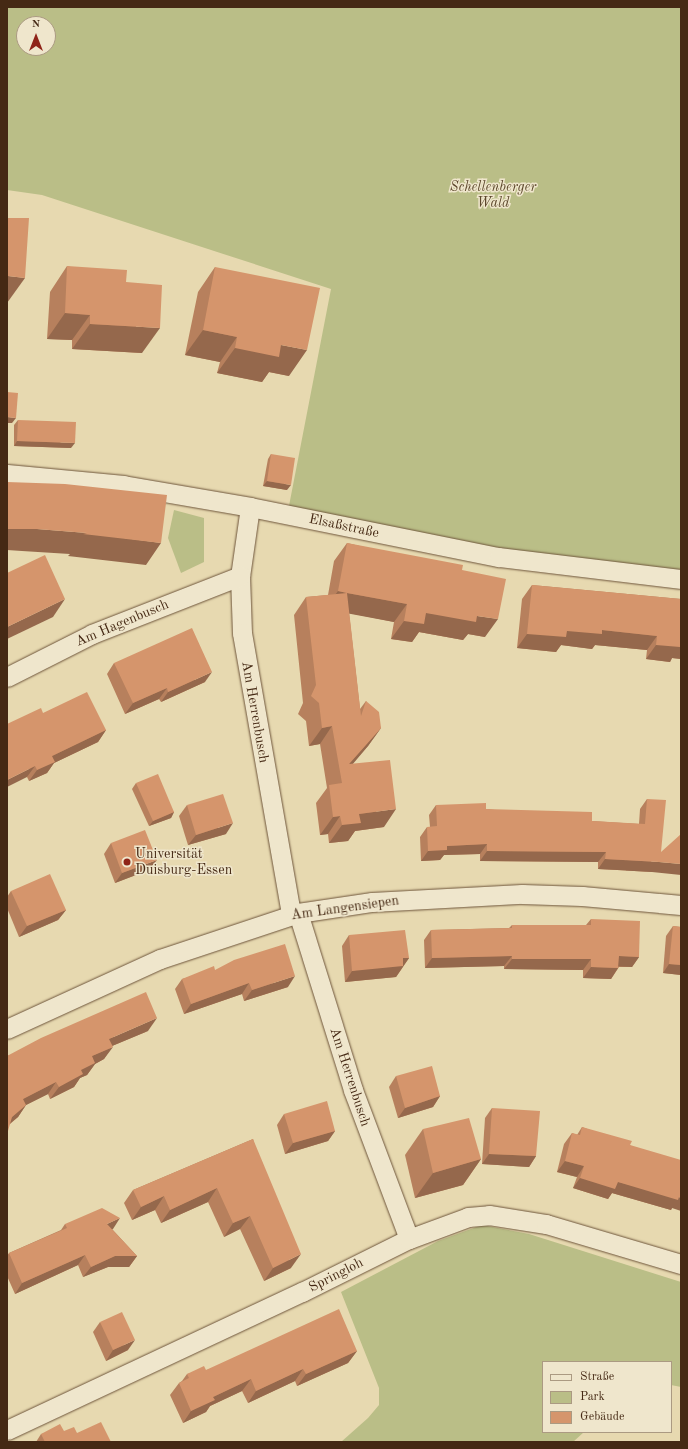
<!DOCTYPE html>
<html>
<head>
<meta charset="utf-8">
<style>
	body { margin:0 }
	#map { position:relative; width:688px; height:1449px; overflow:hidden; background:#e7d9b0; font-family:"Old Standard TT",serif }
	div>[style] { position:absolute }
	.green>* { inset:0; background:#babe87 }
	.roads { filter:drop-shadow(0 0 1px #6e553b) drop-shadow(0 0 1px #6e553b) }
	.minor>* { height:19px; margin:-9.5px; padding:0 9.5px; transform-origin:9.5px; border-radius:9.5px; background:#efe6cc }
	.wall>* { inset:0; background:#b7805d }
	.shaded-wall>* { inset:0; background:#95684c }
	.building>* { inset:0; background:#d5956c }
	.dots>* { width:11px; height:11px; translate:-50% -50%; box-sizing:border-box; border:2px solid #efe6cc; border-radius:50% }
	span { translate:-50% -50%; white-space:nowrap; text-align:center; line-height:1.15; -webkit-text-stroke:3px #efe6cc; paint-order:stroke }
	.park-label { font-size:14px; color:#5c472b; font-style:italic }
	.street-label { font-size:14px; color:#452914 }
	.poi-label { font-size:14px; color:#452914 }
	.left { translate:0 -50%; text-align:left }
	.frame { position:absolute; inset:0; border:8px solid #452914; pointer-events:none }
	.legend { position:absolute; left:542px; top:1361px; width:130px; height:72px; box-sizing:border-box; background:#efe6cc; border:1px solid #ab9a82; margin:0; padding:5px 7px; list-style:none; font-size:12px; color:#452914 }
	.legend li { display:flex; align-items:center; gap:8px; height:20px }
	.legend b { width:20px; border:1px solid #ab9a82 }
	.north { position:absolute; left:16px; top:16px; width:40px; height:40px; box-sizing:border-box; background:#efe6cc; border:1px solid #ab9a82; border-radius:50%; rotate:0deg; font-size:11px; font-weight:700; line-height:16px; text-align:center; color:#452914 }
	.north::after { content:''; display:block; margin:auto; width:14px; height:18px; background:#8f2418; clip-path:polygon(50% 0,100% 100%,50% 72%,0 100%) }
</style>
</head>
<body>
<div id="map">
	<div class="green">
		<div style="clip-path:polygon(evenodd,7px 7px,681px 7px,681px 575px,499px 553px,288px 511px,331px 289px,42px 195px,7px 190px,7px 7px,24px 24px,48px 24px,48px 48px,24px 48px,24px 24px)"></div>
		<div style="clip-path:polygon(174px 510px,204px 518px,204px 562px,181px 573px,168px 538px)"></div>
		<div style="clip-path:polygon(482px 1225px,529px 1234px,681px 1282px,681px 1387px,671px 1385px,671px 1362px,543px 1362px,543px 1432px,584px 1432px,573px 1442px,341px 1442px,368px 1418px,379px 1405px,379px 1388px,341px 1292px,438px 1241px)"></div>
	</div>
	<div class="roads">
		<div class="minor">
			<div style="left:7px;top:474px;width:117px;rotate:5.4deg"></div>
			<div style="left:123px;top:485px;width:129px;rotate:9.8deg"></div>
			<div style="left:250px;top:507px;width:254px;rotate:11.4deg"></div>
			<div style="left:499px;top:557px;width:183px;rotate:6.9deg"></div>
			<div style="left:250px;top:507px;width:70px;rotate:98.2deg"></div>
			<div style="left:240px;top:576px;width:57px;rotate:88deg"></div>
			<div style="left:242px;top:633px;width:285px;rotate:80.1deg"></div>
			<div style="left:7px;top:677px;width:95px;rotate:-26.8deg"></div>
			<div style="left:92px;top:634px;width:159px;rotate:-21.4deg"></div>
			<div style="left:298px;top:913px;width:185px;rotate:72.7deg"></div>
			<div style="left:353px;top:1090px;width:159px;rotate:69.4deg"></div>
			<div style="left:7px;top:1029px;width:168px;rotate:-24.6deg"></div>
			<div style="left:160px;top:959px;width:145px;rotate:-18.4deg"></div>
			<div style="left:298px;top:913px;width:75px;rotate:-8.5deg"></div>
			<div style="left:372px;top:902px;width:150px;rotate:-3.1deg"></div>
			<div style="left:522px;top:894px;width:60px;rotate:1.9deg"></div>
			<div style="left:582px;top:896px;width:99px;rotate:5.2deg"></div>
			<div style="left:7px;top:1430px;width:326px;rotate:-25.1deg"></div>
			<div style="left:302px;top:1292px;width:119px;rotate:-26.4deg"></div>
			<div style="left:409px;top:1239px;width:63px;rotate:-20.4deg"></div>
			<div style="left:468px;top:1217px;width:21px;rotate:-5deg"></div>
			<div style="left:489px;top:1215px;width:58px;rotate:9deg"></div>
			<div style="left:546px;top:1224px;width:141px;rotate:16.5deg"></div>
		</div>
	</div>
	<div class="wall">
		<div style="clip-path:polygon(67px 266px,126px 282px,142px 353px,72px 349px,72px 340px,47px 339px,50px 292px)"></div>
		<div style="clip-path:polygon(215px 267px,289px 376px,269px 372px,262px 382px,217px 373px,220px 362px,185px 355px,198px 292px)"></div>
		<div style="clip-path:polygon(18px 420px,71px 448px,14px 446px,14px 425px)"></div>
		<div style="clip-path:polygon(271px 454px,287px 490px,263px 486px,268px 459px)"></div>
		<div style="clip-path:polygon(347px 543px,462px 570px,485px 637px,468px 634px,463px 640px,419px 632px,412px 642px,391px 639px,394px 622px,349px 613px,360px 709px,366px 701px,381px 728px,368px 746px,352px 764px,384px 827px,355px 831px,348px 841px,329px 843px,328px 834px,320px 835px,316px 803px,327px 788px,320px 744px,309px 746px,306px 721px,298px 714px,303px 703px,294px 615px,306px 597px,328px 595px,334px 561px)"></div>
		<div style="clip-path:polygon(532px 585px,681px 599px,681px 659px,672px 658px,670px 662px,646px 659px,647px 650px,595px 645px,592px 649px,561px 645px,556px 652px,517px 648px,522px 599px)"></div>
		<div style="clip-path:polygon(114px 663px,205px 682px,161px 702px,159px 699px,125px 714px,107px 674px)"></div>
		<div style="clip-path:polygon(43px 713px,106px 730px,98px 742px,54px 763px,47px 773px,29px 781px,27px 777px)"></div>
		<div style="clip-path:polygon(136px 783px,174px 812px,171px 818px,149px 826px,132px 789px)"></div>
		<div style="clip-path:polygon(647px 799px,652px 872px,598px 869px,598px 862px,480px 861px,480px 854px,444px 855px,440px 860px,421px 861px,420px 837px,427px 827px,430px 827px,429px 815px,436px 805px,486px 809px,592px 821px,639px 824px,640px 809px)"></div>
		<div style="clip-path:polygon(187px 805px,226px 834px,188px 845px,179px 816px)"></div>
		<div style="clip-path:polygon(111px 843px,149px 870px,115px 883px,104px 854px)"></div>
		<div style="clip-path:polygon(11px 891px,66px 910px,58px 920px,19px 937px,7px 908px,7px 897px)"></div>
		<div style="clip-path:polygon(591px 919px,639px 957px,632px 967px,619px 967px,611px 979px,583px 978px,583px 970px,504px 969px,504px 966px,425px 968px,424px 940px,431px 930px,509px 928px,512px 925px,586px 925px)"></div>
		<div style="clip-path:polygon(673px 926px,681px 927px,681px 975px,663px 973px,666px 936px)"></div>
		<div style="clip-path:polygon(349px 935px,409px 958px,396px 977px,345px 982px,342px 946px)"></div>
		<div style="clip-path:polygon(215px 970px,288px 987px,244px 1001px,242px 994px,184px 1014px,175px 989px,182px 979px)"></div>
		<div style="clip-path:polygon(148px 1031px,112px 1046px,104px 1059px,95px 1064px,87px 1075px,80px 1078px,74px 1087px,50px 1099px,48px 1094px,26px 1105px,18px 1117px,10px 1124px,7px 1056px)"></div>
		<div style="clip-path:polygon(396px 1076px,440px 1096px,433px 1107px,398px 1118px,389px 1087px)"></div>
		<div style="clip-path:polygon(492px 1108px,536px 1156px,529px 1167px,482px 1164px,485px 1118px)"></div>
		<div style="clip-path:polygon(284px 1114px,335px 1131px,328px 1141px,285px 1154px,277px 1125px)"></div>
		<div style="clip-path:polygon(582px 1127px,630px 1145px,672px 1208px,671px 1210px,612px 1193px,608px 1199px,573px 1188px,577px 1177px,557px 1172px,564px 1144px,572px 1133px,577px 1135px)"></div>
		<div style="clip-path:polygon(423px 1129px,481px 1159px,463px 1185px,415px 1198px,405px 1155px)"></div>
		<div style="clip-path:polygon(253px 1139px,291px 1268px,264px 1281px,240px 1229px,224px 1237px,208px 1202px,161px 1223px,155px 1210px,132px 1220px,124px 1203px,133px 1190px)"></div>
		<div style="clip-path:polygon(65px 1224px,113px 1229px,112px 1229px,137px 1256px,129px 1267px,108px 1267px,83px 1277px,78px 1265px,15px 1294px,7px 1276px,7px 1256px,9px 1253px,61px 1230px)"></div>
		<div style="clip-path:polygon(100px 1322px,128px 1350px,106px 1361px,93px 1332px)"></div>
		<div style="clip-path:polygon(357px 1351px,348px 1363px,297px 1386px,295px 1381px,248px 1403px,242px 1391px,210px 1406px,206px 1412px,183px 1423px,170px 1395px,179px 1383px,182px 1381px,187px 1374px,206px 1370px)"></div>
		<div style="clip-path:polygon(64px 1431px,77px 1433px,111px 1442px,36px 1442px,41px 1434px)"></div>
	</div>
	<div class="shaded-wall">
		<div style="clip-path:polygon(7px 276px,8px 276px,25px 278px,7px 303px)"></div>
		<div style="clip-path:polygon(65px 313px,90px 315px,72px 340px,47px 339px)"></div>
		<div style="clip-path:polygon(90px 324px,160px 328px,142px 353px,72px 349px)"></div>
		<div style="clip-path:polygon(203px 330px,237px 337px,220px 362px,185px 355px)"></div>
		<div style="clip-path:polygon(281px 345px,307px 350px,289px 376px,269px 372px,262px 382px,217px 373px,235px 348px)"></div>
		<div style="clip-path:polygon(7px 417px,16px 418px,12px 423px,7px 423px)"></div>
		<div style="clip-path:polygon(17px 441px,75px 443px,71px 448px,14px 446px)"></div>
		<div style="clip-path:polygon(267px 481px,291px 485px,287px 490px,263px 486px)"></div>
		<div style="clip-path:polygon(7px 529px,37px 529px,87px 533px,161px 543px,146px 565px,68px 556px,70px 554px,22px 551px,7px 550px)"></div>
		<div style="clip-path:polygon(338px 591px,347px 593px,325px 609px)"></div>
		<div style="clip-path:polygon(347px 593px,407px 604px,394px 622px,335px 611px)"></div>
		<div style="clip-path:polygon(65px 599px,53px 617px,7px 639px,7px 627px)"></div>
		<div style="clip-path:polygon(426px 613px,477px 616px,498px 619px,485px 637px,468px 634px,463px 640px,419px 632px,412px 642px,391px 639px,404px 621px)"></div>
		<div style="clip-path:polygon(602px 630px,657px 636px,647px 650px,595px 645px,592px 649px,561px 645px,556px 652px,517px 648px,527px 634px,567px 631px)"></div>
		<div style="clip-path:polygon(681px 644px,681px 659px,672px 658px,670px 662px,646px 659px,656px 645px)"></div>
		<div style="clip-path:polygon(212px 672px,205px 682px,161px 702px,168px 692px)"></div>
		<div style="clip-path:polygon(167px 688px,159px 699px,125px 714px,133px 703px)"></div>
		<div style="clip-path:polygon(332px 726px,320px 744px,309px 746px,322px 728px)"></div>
		<div style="clip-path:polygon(381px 728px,368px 746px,341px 778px,349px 764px)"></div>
		<div style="clip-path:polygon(106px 730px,98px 742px,54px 763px,47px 773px,29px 781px,37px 770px,52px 756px)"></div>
		<div style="clip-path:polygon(35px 766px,27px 777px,7px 787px,7px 780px)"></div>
		<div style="clip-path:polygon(396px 809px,384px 827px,355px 831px,348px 841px,329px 843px,342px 825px,359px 814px)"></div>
		<div style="clip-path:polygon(174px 812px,171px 818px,149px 826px,153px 821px)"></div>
		<div style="clip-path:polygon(340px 816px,328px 834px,320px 835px,333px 817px)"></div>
		<div style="clip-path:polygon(233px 823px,226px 834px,188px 845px,196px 835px)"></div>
		<div style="clip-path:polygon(487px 844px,480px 854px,444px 855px,440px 860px,421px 861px,428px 851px,447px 846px)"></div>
		<div style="clip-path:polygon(487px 851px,606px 852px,598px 862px,480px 861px)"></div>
		<div style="clip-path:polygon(605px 859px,659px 862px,681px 864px,681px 875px,652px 872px,598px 869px)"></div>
		<div style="clip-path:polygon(157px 860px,149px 870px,115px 883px,122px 873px)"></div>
		<div style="clip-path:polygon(66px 910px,58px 920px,19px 937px,27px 926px)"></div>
		<div style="clip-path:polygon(512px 956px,504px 966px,425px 968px,432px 958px)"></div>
		<div style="clip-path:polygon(619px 956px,639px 957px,632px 967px,612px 966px)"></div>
		<div style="clip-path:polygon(403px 958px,409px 958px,396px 977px,345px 982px,352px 971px)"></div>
		<div style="clip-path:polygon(512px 959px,591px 959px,583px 970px,504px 969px)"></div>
		<div style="clip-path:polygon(669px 964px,681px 965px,681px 975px,663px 973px)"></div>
		<div style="clip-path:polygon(591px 967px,618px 968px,611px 979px,583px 978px)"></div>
		<div style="clip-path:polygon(295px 976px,288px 987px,244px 1001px,252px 990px)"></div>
		<div style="clip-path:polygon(249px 983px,242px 994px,184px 1014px,191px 1004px)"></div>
		<div style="clip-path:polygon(157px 1018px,148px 1031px,100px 1051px,109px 1039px)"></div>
		<div style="clip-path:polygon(113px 1047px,104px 1059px,95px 1064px,87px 1075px,80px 1078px,74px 1087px,50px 1099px,59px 1087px,92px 1056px)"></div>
		<div style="clip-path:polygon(56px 1082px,48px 1094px,14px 1111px,23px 1099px)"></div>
		<div style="clip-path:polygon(440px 1096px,433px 1107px,398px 1118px,405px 1108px)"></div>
		<div style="clip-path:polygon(26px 1105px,18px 1117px,7px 1126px,12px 1117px)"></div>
		<div style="clip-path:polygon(335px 1131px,328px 1141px,285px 1154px,293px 1143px)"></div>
		<div style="clip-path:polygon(489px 1154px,536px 1156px,529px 1167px,482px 1164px)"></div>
		<div style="clip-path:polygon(481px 1159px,463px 1185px,415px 1198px,433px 1173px)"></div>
		<div style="clip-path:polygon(565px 1161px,584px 1166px,577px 1177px,557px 1172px)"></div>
		<div style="clip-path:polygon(580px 1178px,618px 1182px,679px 1197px,681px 1198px,681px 1211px,672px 1208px,671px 1210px,612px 1193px,608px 1199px,573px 1188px)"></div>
		<div style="clip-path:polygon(217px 1188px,208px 1202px,161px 1223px,170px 1210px)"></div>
		<div style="clip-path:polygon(164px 1196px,155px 1210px,132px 1220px,141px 1207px)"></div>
		<div style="clip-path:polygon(250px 1216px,240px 1229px,224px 1237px,233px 1223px)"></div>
		<div style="clip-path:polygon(120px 1218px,113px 1229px,100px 1234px,107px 1224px)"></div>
		<div style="clip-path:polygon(301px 1254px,291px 1268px,264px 1281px,273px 1268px)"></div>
		<div style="clip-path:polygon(85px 1255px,78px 1265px,15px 1294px,22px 1283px)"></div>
		<div style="clip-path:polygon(115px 1256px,137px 1256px,129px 1267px,108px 1267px,83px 1277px,91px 1267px)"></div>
		<div style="clip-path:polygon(135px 1340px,128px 1350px,106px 1361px,113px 1350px)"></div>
		<div style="clip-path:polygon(357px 1351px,348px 1363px,297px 1386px,306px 1374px)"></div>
		<div style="clip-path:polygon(303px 1369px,295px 1381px,248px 1403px,256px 1391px)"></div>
		<div style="clip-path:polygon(251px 1379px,242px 1391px,210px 1406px,206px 1412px,183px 1423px,191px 1411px,213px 1397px)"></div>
	</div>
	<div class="building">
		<div style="clip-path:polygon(7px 218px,29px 218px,25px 278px,8px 276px,7px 276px)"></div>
		<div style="clip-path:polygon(67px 266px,127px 270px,126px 282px,162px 285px,160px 328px,90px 324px,90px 315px,65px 313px)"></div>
		<div style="clip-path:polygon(215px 267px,320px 288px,307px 350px,281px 345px,279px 357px,235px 348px,237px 337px,203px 330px)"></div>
		<div style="clip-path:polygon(7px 392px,18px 393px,16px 418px,7px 417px)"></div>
		<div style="clip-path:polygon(18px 420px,76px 422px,75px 443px,17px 441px)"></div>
		<div style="clip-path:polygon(271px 454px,295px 458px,291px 485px,267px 481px)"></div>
		<div style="clip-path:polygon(7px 482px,65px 484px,167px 495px,161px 543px,83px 534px,87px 533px,37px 529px,7px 529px)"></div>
		<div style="clip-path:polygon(347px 543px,463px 565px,462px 570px,506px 579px,498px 619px,477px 616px,476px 622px,426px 613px,424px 624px,404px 621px,407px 604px,347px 593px,361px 716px,366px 701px,379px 712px,381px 728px,349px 764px,390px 760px,396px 809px,359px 814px,361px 823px,342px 825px,340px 816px,333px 817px,329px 785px,342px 783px,332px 726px,322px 728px,319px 703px,311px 696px,316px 685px,306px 597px,347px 593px,338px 591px)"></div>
		<div style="clip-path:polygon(45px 555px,65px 599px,7px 627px,7px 573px)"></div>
		<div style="clip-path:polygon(532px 585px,681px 599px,681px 644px,680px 644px,680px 647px,656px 645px,657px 636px,602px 630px,602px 634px,567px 631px,566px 637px,527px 634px)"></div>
		<div style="clip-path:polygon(192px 628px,212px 672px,168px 692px,167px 688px,133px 703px,114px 663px)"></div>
		<div style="clip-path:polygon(87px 692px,106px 730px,52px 756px,55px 762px,37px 770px,35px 766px,7px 780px,7px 724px,41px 708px,43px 713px)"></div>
		<div style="clip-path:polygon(158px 774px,174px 812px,153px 821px,136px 783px)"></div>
		<div style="clip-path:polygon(223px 794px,233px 823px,196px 835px,187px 805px)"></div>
		<div style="clip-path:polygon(647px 799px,666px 800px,661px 852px,681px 834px,681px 864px,659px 862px,605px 859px,606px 852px,487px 851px,487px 844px,447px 846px,447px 850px,428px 851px,427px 827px,437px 826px,436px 805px,486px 803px,486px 809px,592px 812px,592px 821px,645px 824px)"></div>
		<div style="clip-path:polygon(145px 830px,157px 860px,122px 873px,111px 843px)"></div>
		<div style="clip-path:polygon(50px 874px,66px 910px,27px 926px,11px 891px)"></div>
		<div style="clip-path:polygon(591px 919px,640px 921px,639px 957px,619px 956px,618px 968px,591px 967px,591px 959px,512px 959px,512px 956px,432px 958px,431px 930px,512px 928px,512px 925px,591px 925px)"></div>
		<div style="clip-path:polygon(673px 926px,681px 927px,681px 965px,669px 964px)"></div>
		<div style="clip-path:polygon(405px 930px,409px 958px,403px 958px,403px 966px,352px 971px,349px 935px)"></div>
		<div style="clip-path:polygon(285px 944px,295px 976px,252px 990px,249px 983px,191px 1004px,182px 979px,214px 966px,215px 970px,234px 960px)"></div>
		<div style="clip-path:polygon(146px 992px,157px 1018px,109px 1039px,113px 1047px,92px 1056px,95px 1063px,81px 1070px,83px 1074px,59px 1087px,56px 1082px,23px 1099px,26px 1105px,12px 1117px,8px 1131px,7px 1131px,7px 1056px,41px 1038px)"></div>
		<div style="clip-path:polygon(432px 1066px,440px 1096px,405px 1108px,396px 1076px)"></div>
		<div style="clip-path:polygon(327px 1101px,335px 1131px,293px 1143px,284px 1114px)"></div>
		<div style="clip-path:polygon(492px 1108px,540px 1111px,536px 1156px,489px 1154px)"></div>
		<div style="clip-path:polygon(469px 1118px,481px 1159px,433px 1173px,423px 1129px)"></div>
		<div style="clip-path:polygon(582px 1127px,632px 1141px,630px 1145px,681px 1160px,681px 1198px,679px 1197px,678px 1200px,618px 1182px,615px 1189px,580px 1178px,584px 1166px,565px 1161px,572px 1133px,580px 1135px)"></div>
		<div style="clip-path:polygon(253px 1139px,301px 1254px,273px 1268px,250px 1216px,233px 1223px,217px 1188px,170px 1210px,164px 1196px,141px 1207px,133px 1190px)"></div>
		<div style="clip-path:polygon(102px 1208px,120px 1218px,107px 1224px,137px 1256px,115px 1256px,91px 1267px,85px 1255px,22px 1283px,9px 1253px,67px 1228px,65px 1224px)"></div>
		<div style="clip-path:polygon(339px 1309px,357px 1351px,306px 1374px,303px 1369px,256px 1391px,251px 1379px,213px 1397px,215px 1400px,191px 1411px,179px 1383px,189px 1378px,187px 1374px,204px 1366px,206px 1370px)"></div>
		<div style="clip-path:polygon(122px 1312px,135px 1340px,113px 1350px,100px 1322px)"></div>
		<div style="clip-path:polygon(101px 1422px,111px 1442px,45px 1442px,41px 1434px,60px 1424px,64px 1431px,74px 1427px,77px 1433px)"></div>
	</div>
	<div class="dots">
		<div style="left:127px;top:862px;background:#8f2418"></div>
	</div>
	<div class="park-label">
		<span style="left:493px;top:195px">Schellenberger<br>Wald</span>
	</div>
	<div class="street-label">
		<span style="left:344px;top:526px;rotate:12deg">Elsaßstraße</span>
		<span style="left:122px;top:623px;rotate:-23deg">Am Hagenbusch</span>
		<span style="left:255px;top:712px;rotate:80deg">Am Herrenbusch</span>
		<span style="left:345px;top:908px;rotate:-8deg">Am Langensiepen</span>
		<span style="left:350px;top:1077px;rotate:72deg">Am Herrenbusch</span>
		<span style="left:336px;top:1275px;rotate:-27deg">Springloh</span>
	</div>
	<div class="poi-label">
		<span class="left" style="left:135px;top:862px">Universität<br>Duisburg-Essen</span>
	</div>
	<div class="frame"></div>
	<ul class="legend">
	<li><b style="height:5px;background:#efe6cc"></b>Straße</li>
	<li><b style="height:11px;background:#babe87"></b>Park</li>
	<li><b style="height:11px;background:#d5956c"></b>Gebäude</li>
	</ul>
	<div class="north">N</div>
</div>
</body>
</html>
